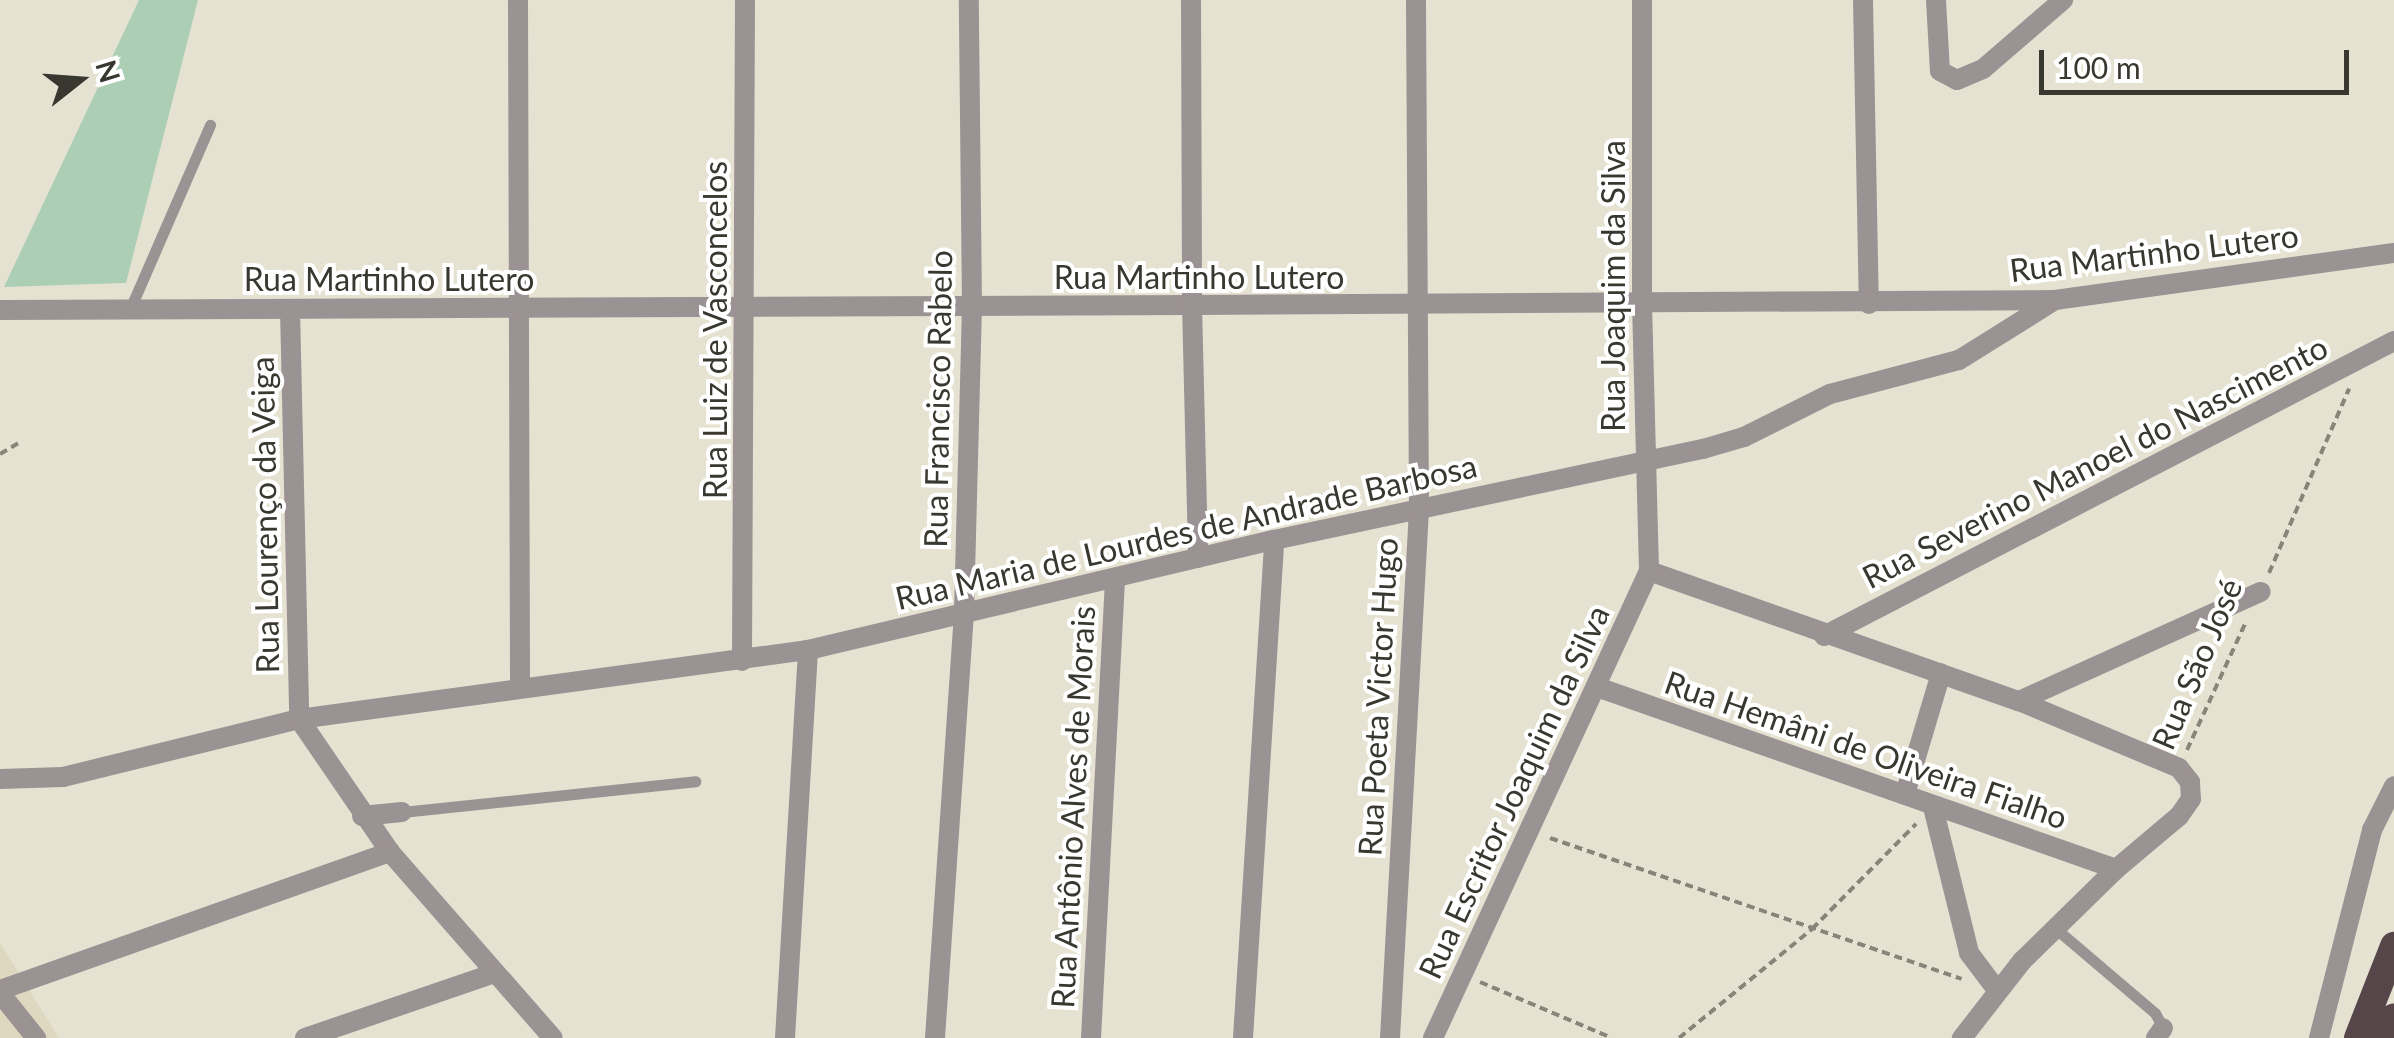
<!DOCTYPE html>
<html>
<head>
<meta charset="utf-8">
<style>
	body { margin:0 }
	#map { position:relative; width:2394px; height:1038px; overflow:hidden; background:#e6e2d1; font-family:Lato,sans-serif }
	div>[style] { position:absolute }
	.built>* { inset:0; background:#ddd8bf }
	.green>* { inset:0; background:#abceb5 }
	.path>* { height:4px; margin-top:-2px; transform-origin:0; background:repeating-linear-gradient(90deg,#878479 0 8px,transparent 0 13px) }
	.service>* { height:11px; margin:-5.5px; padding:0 5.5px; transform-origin:5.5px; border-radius:5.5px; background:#9b9294 }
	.minor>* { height:20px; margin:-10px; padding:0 10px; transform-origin:10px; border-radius:10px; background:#9b9294 }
	.tertiary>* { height:20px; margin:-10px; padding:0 10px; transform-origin:10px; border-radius:10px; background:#9b9294 }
	.trunk>* { height:28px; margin:-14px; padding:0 14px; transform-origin:14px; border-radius:14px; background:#56464a }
	span { translate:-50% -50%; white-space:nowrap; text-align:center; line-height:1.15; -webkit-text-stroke:8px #fff; paint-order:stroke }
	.street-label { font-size:32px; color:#383730 }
	.north { position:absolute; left:30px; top:30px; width:100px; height:100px; -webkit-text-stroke:8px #fff; paint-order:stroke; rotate:73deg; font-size:28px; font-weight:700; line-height:40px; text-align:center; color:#383730 }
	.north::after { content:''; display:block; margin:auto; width:35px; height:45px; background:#383730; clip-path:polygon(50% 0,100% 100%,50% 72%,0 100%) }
	.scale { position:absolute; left:2039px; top:50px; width:310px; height:45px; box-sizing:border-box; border:5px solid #383730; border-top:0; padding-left:12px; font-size:30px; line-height:35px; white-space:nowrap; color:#383730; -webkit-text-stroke:8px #fff; paint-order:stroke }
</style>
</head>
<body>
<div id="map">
	<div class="built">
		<div style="clip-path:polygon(0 943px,59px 1038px,0 1038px)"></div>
	</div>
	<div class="green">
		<div style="clip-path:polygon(139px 0,198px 0,126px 283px,4px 287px)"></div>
	</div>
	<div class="path">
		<div style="left:0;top:454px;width:21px;rotate:-31deg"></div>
		<div style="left:2269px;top:573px;width:201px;rotate:-66.5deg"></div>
		<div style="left:2187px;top:750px;width:141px;rotate:-65.3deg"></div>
		<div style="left:1550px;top:838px;width:435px;rotate:18.9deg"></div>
		<div style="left:1480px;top:982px;width:143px;rotate:23deg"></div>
		<div style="left:1679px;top:1038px;width:172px;rotate:-39.3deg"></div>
		<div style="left:1812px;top:929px;width:148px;rotate:-45.3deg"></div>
	</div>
	<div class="service">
		<div style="left:130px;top:309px;width:201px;rotate:-66.5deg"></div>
		<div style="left:402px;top:812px;width:295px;rotate:-6deg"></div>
		<div style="left:2055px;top:928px;width:131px;rotate:40.4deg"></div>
		<div style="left:2155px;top:1013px;width:17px;rotate:62deg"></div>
	</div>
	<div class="minor">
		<div style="left:518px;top:0;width:687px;rotate:89.83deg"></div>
		<div style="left:1863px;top:0;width:304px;rotate:88.9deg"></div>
		<div style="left:1936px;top:0;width:71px;rotate:86.8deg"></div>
		<div style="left:1940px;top:71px;width:19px;rotate:28deg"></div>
		<div style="left:1957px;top:80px;width:28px;rotate:-23deg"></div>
		<div style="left:1983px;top:69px;width:106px;rotate:-40.8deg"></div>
		<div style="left:290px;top:309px;width:410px;rotate:88.7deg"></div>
		<div style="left:0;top:310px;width:1192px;rotate:-0.24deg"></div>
		<div style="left:1192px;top:305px;width:253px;rotate:88.6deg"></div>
		<div style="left:1649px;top:571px;width:392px;rotate:19.4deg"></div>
		<div style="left:2019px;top:701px;width:173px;rotate:22.7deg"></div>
		<div style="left:2179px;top:768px;width:18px;rotate:52deg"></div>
		<div style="left:2190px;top:782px;width:17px;rotate:87deg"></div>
		<div style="left:2191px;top:799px;width:21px;rotate:125deg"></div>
		<div style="left:2179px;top:816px;width:82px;rotate:139.9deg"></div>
		<div style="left:2116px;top:869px;width:132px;rotate:135.6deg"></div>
		<div style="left:2022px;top:961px;width:98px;rotate:127.9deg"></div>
		<div style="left:1824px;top:636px;width:642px;rotate:-27.36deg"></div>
		<div style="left:742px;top:661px;width:661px;rotate:-89.74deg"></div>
		<div style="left:1597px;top:687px;width:550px;rotate:19.32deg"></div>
		<div style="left:2019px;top:701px;width:265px;rotate:-24.3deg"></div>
		<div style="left:299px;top:719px;width:161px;rotate:55.6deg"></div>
		<div style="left:390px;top:852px;width:247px;rotate:48.8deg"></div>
		<div style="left:0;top:779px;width:63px;rotate:-1.8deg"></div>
		<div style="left:63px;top:777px;width:243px;rotate:-13.8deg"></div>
		<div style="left:299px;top:719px;width:514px;rotate:-7.72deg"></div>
		<div style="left:808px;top:650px;width:479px;rotate:-13.3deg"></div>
		<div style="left:1274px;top:540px;width:439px;rotate:-12deg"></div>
		<div style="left:1703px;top:449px;width:43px;rotate:-16.3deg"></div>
		<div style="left:1744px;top:437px;width:96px;rotate:-26.6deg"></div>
		<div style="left:1830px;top:394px;width:133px;rotate:-14.8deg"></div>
		<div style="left:1959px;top:360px;width:113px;rotate:-32deg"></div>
		<div style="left:1905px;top:794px;width:126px;rotate:-73.4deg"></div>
		<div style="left:1933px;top:807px;width:150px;rotate:76.1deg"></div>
		<div style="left:1969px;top:953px;width:46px;rotate:52.9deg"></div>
		<div style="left:362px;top:816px;width:40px;rotate:-5.7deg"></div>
		<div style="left:0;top:990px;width:414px;rotate:-19.5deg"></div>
		<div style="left:0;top:993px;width:58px;rotate:51.3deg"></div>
		<div style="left:305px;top:1038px;width:201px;rotate:-18.9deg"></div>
		<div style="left:785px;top:1038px;width:389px;rotate:-86.6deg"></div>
		<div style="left:935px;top:1038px;width:427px;rotate:-86.1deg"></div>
		<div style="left:964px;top:612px;width:304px;rotate:-88.5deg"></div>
		<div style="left:972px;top:308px;width:308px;rotate:-90.6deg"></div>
		<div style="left:1091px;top:1038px;width:459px;rotate:-87deg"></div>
		<div style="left:1243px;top:1038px;width:499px;rotate:-86.4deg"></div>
		<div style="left:1390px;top:1038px;width:530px;rotate:-86.86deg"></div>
		<div style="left:1419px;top:509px;width:509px;rotate:-90.34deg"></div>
		<div style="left:1433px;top:1038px;width:515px;rotate:-65.18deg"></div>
		<div style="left:1649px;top:571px;width:266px;rotate:-91.5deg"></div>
		<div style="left:1642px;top:305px;width:305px;rotate:-90deg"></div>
		<div style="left:2156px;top:1038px;width:12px;rotate:-55deg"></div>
		<div style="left:2319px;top:1038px;width:215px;rotate:-75.7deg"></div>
		<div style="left:2372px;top:830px;width:49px;rotate:-63.4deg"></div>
	</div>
	<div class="tertiary">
		<div style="left:1191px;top:0;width:305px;rotate:89.8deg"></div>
		<div style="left:1192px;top:305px;width:863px;rotate:-0.33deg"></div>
		<div style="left:2055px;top:300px;width:342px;rotate:-7.9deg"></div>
	</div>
	<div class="trunk">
		<div style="left:2358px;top:1038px;width:99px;rotate:-68.6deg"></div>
		<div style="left:2386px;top:1038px;width:22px;rotate:-69deg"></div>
	</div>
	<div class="street-label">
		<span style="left:2154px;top:253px;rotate:-7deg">Rua Martinho Lutero</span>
		<span style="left:1199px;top:277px">Rua Martinho Lutero</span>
		<span style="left:389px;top:279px">Rua Martinho Lutero</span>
		<span style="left:1613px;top:286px;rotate:-90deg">Rua Joaquim da Silva</span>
		<span style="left:715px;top:330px;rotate:-90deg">Rua Luiz de Vasconcelos</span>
		<span style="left:938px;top:399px;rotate:-89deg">Rua Francisco Rabelo</span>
		<span style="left:2095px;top:462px;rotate:-27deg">Rua Severino Manoel do Nascimento</span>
		<span style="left:265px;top:515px;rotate:-91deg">Rua Lourenço da Veiga</span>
		<span style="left:1186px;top:532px;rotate:-13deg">Rua Maria de Lourdes de Andrade Barbosa</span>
		<span style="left:2197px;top:664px;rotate:-67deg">Rua São José</span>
		<span style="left:1378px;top:697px;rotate:-87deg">Rua Poeta Victor Hugo</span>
		<span style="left:1866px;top:750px;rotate:19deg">Rua Hemâni de Oliveira Fialho</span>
		<span style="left:1514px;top:792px;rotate:-65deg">Rua Escritor Joaquim da Silva</span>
		<span style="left:1073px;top:807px;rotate:-87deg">Rua Antônio Alves de Morais</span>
	</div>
	<div class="north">N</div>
	<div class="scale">100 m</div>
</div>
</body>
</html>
